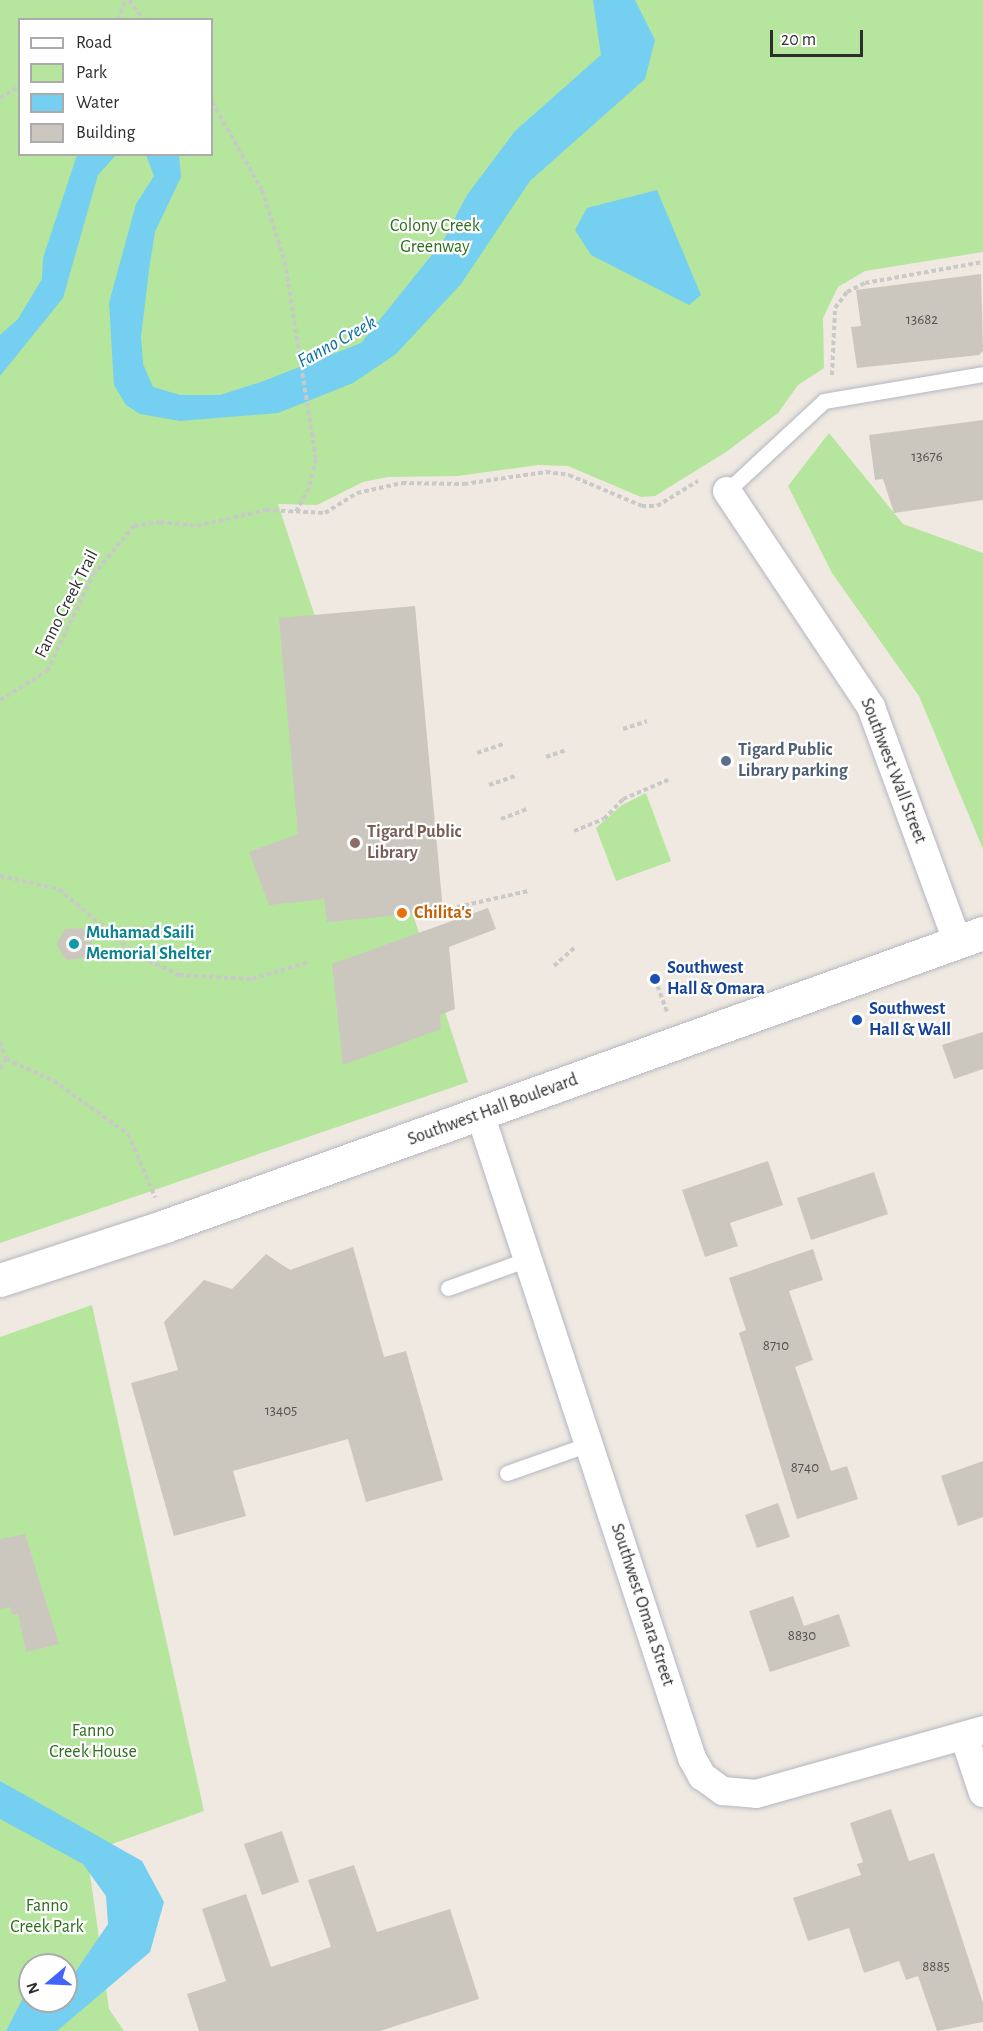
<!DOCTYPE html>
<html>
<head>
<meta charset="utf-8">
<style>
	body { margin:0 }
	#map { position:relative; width:983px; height:2031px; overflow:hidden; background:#efe9e1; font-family:"Alegreya Sans",sans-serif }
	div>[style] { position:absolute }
	.green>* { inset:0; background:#b6e59e }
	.water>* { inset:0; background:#75cff0 }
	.building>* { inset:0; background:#cbc7bf }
	.path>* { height:4px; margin-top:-2px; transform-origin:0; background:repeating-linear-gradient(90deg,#c9c9c9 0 4.5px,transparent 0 7.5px) }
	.roads { filter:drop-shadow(0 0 2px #b4b7c1) drop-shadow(0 0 2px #b4b7c1) }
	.lane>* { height:15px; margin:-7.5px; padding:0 7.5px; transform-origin:7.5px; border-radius:7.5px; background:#fff }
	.street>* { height:28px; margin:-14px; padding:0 14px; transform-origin:14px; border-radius:14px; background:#fff }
	.secondary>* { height:33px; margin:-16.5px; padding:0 16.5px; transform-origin:16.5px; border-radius:16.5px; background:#fff }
	.dots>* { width:16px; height:16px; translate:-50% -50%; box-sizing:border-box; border:3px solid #fff; border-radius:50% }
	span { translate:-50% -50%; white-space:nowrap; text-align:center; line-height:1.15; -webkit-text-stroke:4.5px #fff; paint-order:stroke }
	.number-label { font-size:15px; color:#555452 }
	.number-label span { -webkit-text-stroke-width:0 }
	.park-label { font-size:18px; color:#2c6e1b }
	.street-label { font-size:18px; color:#2e2e2e }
	.service-label { font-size:18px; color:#4e5e75; font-weight:700 }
	.left { translate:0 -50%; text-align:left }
	.education-label { font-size:18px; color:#785e54; font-weight:700 }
	.food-label { font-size:18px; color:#c56008; font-weight:700 }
	.culture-label { font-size:18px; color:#0d838f; font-weight:700 }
	.transit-label { font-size:18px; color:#164399; font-weight:700 }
	.water-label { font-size:20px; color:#0d6fa3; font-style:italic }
	.legend { position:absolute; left:18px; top:18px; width:195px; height:138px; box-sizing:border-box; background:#fff; border:2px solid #ababab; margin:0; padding:8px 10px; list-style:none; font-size:18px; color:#2e2e2e }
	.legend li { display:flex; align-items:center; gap:12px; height:30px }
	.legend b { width:30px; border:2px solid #ababab }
	.north { position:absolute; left:18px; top:1953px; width:60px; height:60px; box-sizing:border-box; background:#fff; border:2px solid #ababab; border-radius:50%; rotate:251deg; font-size:16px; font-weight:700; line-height:24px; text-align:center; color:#2e2e2e }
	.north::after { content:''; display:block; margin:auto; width:21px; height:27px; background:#4264fb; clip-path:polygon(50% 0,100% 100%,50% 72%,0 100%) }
	.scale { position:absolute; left:770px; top:30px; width:93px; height:27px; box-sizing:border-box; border:3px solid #2e2e2e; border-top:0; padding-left:8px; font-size:18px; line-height:21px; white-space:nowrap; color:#2e2e2e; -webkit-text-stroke:4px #fff; paint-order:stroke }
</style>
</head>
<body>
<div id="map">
	<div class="green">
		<div style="clip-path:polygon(evenodd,0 0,983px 0,983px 252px,865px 271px,838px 287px,823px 318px,824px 368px,798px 385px,778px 413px,726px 452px,655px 496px,641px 497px,568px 466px,538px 465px,458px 476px,388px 477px,363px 482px,317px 505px,278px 504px,468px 1082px,0 1243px,0 0,20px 20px,212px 20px,212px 154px,20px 154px,20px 20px)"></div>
		<div style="clip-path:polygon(829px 433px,903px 524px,983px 553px,983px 849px,919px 696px,832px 573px,788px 486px)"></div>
		<div style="clip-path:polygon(646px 793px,671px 861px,616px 881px,596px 828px,622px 805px)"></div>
		<div style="clip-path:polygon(evenodd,92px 1305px,204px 1811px,87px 1853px,109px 2009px,124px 2031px,0 2031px,0 1337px,92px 1305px,30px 1965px,66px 1965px,66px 2001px,30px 2001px,30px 1965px)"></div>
	</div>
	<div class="water">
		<div style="clip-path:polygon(593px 0,635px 0,655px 40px,645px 79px,530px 181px,461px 284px,396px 354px,353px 383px,278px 413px,180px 421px,140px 414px,126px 405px,114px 385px,109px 303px,136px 204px,154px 176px,146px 155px,179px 155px,181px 177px,155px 232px,149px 270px,141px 337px,143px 364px,153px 387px,180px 395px,220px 395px,261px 382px,361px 343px,443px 241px,467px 195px,515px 131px,601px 55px)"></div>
		<div style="clip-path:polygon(77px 155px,116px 155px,98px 175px,63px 298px,0 376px,0 335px,18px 319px,42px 279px,43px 258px)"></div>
		<div style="clip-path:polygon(657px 190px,701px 295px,689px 305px,591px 255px,575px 230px,587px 208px)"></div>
		<div style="clip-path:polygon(0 1781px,142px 1861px,164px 1902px,150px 1952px,57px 2031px,6px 2031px,24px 1996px,30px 1993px,30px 2001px,66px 2001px,66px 1975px,76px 1971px,108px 1924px,106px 1896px,83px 1864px,0 1819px)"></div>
	</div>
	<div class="building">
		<div style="clip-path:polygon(981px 274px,983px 351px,979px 355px,857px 368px,851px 327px,861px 326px,856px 290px)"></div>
		<div style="clip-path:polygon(983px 420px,983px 500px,894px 513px,883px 479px,875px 480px,869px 435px)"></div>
		<div style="clip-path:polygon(415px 606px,443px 911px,327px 922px,324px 899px,269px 905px,249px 852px,298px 834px,279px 618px)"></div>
		<div style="clip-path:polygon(488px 908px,496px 929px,449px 947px,455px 1009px,440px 1015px,441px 1029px,343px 1065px,332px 964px)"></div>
		<div style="clip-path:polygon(83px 928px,92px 944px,85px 958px,66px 960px,56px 944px,65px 929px)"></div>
		<div style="clip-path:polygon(983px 1032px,983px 1069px,954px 1079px,942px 1045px)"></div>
		<div style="clip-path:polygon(768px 1161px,783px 1205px,730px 1223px,738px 1246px,705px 1257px,682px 1190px)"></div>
		<div style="clip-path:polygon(874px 1172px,888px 1214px,811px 1240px,797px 1198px)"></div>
		<div style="clip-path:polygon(353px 1247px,384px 1357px,406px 1351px,443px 1480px,366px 1502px,348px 1439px,233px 1471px,246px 1516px,174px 1536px,131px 1383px,178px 1370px,164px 1322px,204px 1280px,232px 1289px,266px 1254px,290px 1270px)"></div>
		<div style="clip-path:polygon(813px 1249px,823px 1280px,789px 1291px,813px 1360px,795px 1367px,831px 1471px,847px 1466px,858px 1499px,797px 1519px,739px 1333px,746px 1330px,729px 1278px)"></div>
		<div style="clip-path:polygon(983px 1461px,983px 1517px,958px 1526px,941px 1476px)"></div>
		<div style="clip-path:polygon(778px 1503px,790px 1537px,757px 1548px,745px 1515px)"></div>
		<div style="clip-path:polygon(25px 1534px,59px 1644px,26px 1652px,18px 1614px,12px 1615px,10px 1607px,0 1609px,0 1539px)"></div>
		<div style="clip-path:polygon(793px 1596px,804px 1626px,839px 1614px,850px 1646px,770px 1672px,749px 1611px)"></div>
		<div style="clip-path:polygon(891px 1809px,909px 1861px,934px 1853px,983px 2003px,983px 2022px,937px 2031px,918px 1976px,906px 1980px,899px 1961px,864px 1973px,849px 1928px,808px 1941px,793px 1898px,861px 1875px,857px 1864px,863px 1862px,850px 1823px)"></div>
		<div style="clip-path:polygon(282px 1831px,299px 1882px,262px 1895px,244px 1844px)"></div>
		<div style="clip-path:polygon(354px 1865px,377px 1932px,450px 1909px,479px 1999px,380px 2031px,199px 2031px,187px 1994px,226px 1981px,202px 1909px,246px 1894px,271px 1967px,331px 1947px,308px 1880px)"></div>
	</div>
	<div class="path">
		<div style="left:129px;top:0;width:25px;rotate:53deg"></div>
		<div style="left:117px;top:20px;width:22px;rotate:-66deg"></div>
		<div style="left:0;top:98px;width:23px;rotate:-31deg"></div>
		<div style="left:212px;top:102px;width:101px;rotate:60.4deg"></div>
		<div style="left:262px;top:190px;width:76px;rotate:72.3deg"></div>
		<div style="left:285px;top:262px;width:199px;rotate:81.1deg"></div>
		<div style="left:316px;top:459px;width:30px;rotate:104deg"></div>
		<div style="left:309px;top:488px;width:29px;rotate:119deg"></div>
		<div style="left:832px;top:375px;width:67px;rotate:-87.4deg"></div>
		<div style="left:835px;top:308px;width:20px;rotate:-53deg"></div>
		<div style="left:847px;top:292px;width:20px;rotate:-27deg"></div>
		<div style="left:865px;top:283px;width:120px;rotate:-10.1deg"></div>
		<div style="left:0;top:700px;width:55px;rotate:-31.7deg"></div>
		<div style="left:47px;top:671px;width:106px;rotate:-64.4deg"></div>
		<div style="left:93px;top:575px;width:64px;rotate:-50.1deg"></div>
		<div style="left:134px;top:526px;width:26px;rotate:-9deg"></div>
		<div style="left:160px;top:522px;width:37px;rotate:6deg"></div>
		<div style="left:197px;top:526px;width:71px;rotate:-13.1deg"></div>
		<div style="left:266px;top:510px;width:59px;rotate:2.9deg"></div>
		<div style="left:325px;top:513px;width:38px;rotate:-32deg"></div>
		<div style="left:357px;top:493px;width:46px;rotate:-12.5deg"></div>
		<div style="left:402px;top:483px;width:62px;rotate:0.9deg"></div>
		<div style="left:464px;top:484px;width:83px;rotate:-8.3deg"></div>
		<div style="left:546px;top:472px;width:23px;rotate:7deg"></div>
		<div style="left:569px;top:475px;width:79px;rotate:23deg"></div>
		<div style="left:642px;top:506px;width:15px"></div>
		<div style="left:657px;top:506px;width:48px;rotate:-31.4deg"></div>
		<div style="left:623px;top:729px;width:25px;rotate:-18deg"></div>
		<div style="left:477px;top:753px;width:28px;rotate:-19deg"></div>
		<div style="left:546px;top:757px;width:21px;rotate:-19deg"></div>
		<div style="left:489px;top:785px;width:28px;rotate:-19deg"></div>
		<div style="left:501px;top:819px;width:28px;rotate:-21deg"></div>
		<div style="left:574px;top:831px;width:32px;rotate:-22deg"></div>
		<div style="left:604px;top:819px;width:28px;rotate:-46deg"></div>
		<div style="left:623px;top:799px;width:49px;rotate:-22.9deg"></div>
		<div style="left:0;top:876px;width:60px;rotate:12.4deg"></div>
		<div style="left:59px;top:889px;width:100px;rotate:40.5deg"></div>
		<div style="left:135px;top:954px;width:49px;rotate:25.5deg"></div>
		<div style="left:179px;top:975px;width:73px;rotate:3.1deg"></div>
		<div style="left:252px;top:979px;width:59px;rotate:-16.6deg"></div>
		<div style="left:457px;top:907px;width:73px;rotate:-12.7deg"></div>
		<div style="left:89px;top:933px;width:14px;rotate:-45deg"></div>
		<div style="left:554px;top:966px;width:27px;rotate:-42deg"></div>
		<div style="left:655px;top:979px;width:35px;rotate:70deg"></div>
		<div style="left:0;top:1042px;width:18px;rotate:71deg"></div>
		<div style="left:6px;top:1059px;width:12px;rotate:121deg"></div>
		<div style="left:6px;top:1059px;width:53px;rotate:24.6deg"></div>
		<div style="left:54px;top:1081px;width:91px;rotate:35.6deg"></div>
		<div style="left:128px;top:1134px;width:69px;rotate:66.8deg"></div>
	</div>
	<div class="roads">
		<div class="lane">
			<div style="left:727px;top:491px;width:132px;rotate:-42.9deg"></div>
			<div style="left:824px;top:401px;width:161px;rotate:-9.6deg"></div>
			<div style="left:448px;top:1288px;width:85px;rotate:-19.9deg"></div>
			<div style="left:507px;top:1473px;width:87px;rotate:-19.5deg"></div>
		</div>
		<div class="street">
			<div style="left:727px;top:491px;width:260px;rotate:56.3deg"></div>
			<div style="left:871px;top:707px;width:252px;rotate:69.8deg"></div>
			<div style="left:480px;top:1114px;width:678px;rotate:71.78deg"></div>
			<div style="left:692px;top:1758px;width:21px;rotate:61deg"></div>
			<div style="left:702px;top:1776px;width:26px;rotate:36deg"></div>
			<div style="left:723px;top:1791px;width:33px;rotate:5deg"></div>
			<div style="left:756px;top:1794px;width:236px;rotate:-15.7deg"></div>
			<div style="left:964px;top:1736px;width:60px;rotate:71.6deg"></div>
		</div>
		<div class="secondary">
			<div style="left:0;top:1280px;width:174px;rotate:-18.1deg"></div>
			<div style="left:165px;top:1226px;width:869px;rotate:-19.71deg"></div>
		</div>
	</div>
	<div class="dots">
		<div style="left:726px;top:761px;background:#5c6f8a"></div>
		<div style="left:355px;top:843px;background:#8d6e63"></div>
		<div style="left:402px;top:913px;background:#e8710a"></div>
		<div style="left:74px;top:944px;background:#0f9aa8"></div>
		<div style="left:655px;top:979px;background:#1a4fb4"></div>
		<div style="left:857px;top:1020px;background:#1a4fb4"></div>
	</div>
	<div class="number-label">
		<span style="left:922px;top:320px">13682</span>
		<span style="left:927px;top:457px">13676</span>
		<span style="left:776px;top:1346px">8710</span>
		<span style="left:281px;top:1411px">13405</span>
		<span style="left:805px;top:1468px">8740</span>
		<span style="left:802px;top:1636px">8830</span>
		<span style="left:936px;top:1967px">8885</span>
	</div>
	<div class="park-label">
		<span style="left:435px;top:237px">Colony Creek<br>Greenway</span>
		<span style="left:93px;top:1742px">Fanno<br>Creek House</span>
		<span style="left:47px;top:1917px">Fanno<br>Creek Park</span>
	</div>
	<div class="street-label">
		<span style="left:67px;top:604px;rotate:-63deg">Fanno Creek Trail</span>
		<span style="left:893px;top:771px;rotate:69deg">Southwest Wall Street</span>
		<span style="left:493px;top:1110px;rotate:-20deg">Southwest Hall Boulevard</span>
		<span style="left:642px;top:1605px;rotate:72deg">Southwest Omara Street</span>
	</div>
	<div class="service-label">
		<span class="left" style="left:738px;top:761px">Tigard Public<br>Library parking</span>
	</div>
	<div class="education-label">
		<span class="left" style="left:367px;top:843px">Tigard Public<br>Library</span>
	</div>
	<div class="food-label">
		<span class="left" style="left:414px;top:913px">Chilita's</span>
	</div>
	<div class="culture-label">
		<span class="left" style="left:86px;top:944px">Muhamad Saili<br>Memorial Shelter</span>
	</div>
	<div class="transit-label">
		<span class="left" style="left:667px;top:979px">Southwest<br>Hall &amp; Omara</span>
		<span class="left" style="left:869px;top:1020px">Southwest<br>Hall &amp; Wall</span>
	</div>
	<div class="water-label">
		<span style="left:337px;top:342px;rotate:-29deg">Fanno Creek</span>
	</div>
	<ul class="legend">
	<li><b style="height:8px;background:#fff"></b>Road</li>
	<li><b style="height:16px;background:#b6e59e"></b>Park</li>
	<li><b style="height:16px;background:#75cff0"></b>Water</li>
	<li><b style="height:16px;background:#cbc7bf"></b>Building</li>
	</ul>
	<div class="north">N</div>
	<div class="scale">20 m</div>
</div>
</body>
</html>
